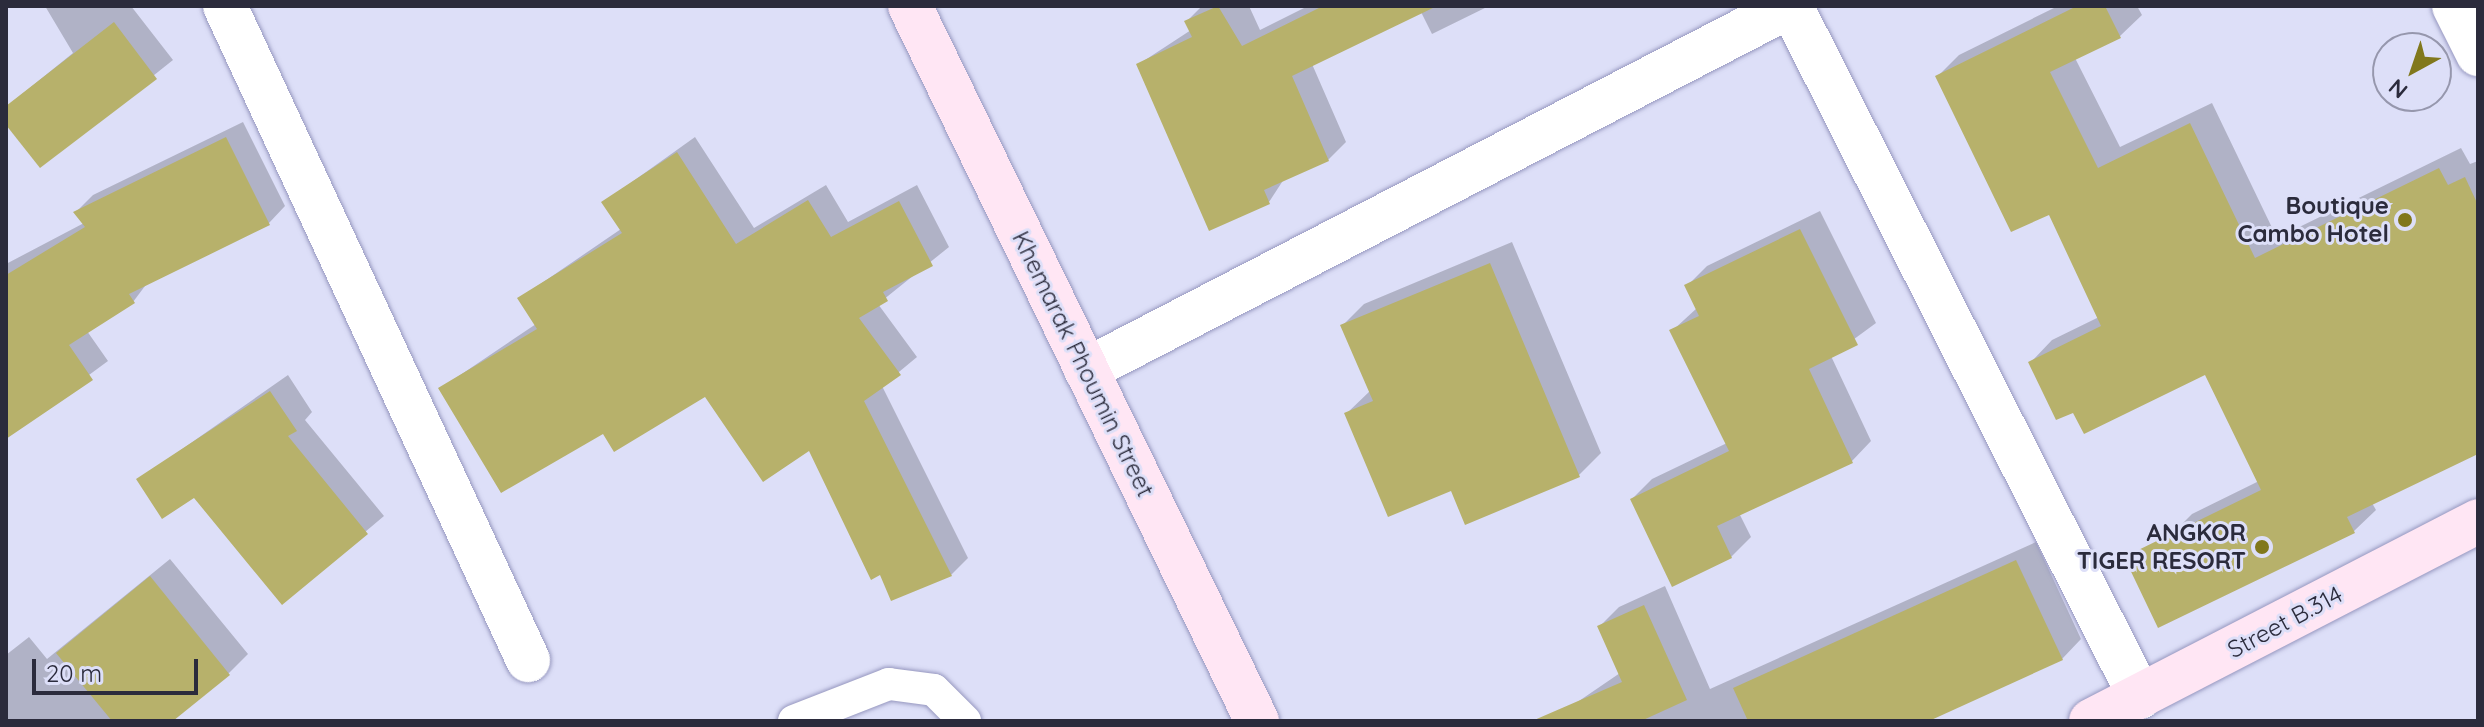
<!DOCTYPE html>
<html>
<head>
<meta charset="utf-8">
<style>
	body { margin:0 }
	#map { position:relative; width:2484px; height:727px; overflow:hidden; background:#dddff8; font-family:Quicksand,sans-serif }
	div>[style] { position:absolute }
	.shadow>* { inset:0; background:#0003 }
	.building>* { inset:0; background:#b7b16b }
	.roads { filter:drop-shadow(0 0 2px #9697bf) drop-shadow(0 0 2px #9697bf) }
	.lane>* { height:32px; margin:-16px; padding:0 16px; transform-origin:16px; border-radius:16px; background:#fff }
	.street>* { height:44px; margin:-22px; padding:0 22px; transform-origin:22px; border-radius:22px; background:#fff }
	.secondary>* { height:44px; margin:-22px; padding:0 22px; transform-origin:22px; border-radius:22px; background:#ffe6f4 }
	.dots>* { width:22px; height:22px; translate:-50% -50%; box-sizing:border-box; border:4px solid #dddff8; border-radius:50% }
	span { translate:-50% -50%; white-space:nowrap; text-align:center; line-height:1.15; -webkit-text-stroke:6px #dddff8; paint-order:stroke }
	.poi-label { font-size:24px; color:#2b2b3c; font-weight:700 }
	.right { translate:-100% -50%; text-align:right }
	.street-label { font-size:24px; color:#2b2b3c }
	.frame { position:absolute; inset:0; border:8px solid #2b2b3c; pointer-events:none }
	.north { position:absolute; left:2372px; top:32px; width:80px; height:80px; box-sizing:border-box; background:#dddff8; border:2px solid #9697ad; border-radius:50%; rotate:220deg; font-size:22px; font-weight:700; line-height:32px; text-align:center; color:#2b2b3c }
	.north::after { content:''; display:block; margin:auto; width:28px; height:36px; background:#81781c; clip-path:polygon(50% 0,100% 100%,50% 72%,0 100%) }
	.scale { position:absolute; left:32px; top:659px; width:166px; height:36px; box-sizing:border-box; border:4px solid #2b2b3c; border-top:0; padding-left:10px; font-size:24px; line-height:28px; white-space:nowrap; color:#2b2b3c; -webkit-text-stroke:6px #dddff8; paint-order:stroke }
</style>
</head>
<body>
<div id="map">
	<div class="shadow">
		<div style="clip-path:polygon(45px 6px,131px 6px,173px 60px,40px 166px,6px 122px,6px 107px,73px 53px)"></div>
		<div style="clip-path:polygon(1202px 6px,1249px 6px,1260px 30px,1308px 6px,1489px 6px,1432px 34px,1421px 12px,1312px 64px,1346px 142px,1328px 160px,1284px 179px,1269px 202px,1139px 64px,1191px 30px,1187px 21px)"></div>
		<div style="clip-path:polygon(2058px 6px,2137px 6px,2142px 15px,2120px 36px,2075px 58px,2120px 147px,2212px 103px,2277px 238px,2461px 148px,2470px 164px,2478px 161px,2478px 452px,2372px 503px,2376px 510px,2354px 531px,2170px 536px,2192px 514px,2259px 481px,2205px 373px,2074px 410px,2031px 362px,2052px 340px,2099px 317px,2050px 212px,1938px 76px,1959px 55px)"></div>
		<div style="clip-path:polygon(243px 122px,285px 206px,269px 223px,148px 282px,133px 302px,87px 331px,108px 361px,6px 436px,6px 264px,84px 223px,76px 212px,93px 195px)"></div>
		<div style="clip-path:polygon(695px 137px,754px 228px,826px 185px,848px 222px,917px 185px,949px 247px,878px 304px,917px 357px,882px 386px,968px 558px,951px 575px,881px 572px,809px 448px,705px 394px,603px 431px,441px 388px,536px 324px,520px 298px,621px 229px,604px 202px)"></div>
		<div style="clip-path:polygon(1820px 211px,1876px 323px,1831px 356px,1871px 441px,1852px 461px,1739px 513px,1751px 537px,1731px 557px,1632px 499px,1652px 479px,1727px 443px,1672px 331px,1697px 308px,1687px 286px,1707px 266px)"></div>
		<div style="clip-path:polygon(1512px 242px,1601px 453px,1579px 475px,1466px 522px,1452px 489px,1346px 414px,1371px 390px,1342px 326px,1364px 304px)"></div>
		<div style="clip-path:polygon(288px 375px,312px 412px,305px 420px,384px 516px,282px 602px,194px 496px,138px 480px)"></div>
		<div style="clip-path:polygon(2036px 542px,2081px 639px,2062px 659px,1924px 721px,1584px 721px,1576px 703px,1620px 673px,1600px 626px,1619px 607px,1665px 586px,1710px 689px)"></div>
		<div style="clip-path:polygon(170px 559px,248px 654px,229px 673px,171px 721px,6px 721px,6px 655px,29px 637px,47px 659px)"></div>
	</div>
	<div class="building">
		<div style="clip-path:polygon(1218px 6px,1242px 46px,1323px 6px,1437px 6px,1292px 76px,1329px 161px,1264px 190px,1270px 204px,1209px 231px,1136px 64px,1192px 37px,1184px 21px)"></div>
		<div style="clip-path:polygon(2077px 6px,2105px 6px,2121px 38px,2050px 72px,2098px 168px,2190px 123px,2255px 258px,2439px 168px,2448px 185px,2465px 177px,2478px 205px,2478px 454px,2347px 517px,2355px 533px,2158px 628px,2124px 557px,2261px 490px,2205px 375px,2084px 434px,2073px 413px,2056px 420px,2028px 362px,2101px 326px,2049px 215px,2011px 232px,1935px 76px)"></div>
		<div style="clip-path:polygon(114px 22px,157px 79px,40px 168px,6px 125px,6px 106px)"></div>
		<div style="clip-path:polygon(226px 137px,270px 225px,129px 294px,135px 303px,69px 345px,93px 380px,6px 439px,6px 275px,85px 227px,73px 212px)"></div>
		<div style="clip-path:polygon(677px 152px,736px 244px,808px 200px,831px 237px,899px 201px,933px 266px,883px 292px,888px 301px,859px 318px,901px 375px,864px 401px,952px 576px,891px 601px,880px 575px,871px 580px,809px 451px,763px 482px,705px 397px,614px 452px,603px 434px,501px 493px,438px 388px,537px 329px,517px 298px,622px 233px,601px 202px)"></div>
		<div style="clip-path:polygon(1800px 229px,1858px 345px,1809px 369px,1853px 463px,1717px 526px,1732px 558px,1672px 587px,1630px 499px,1729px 451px,1669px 330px,1699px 316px,1684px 285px)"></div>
		<div style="clip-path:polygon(1490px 263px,1580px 477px,1465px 525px,1451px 491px,1388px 517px,1344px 413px,1373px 401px,1340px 325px)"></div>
		<div style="clip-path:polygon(270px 391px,297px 431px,288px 436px,368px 534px,282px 605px,194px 498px,162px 519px,136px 479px)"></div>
		<div style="clip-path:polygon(2016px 560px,2063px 660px,1929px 721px,1748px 721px,1733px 688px)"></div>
		<div style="clip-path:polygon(150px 576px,230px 675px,173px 721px,112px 721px,56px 653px)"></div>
		<div style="clip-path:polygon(1644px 605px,1687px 700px,1641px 721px,1532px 721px,1622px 682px,1597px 626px)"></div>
	</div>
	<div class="roads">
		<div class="lane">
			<div style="left:794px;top:721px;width:102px;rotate:-21.3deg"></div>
			<div style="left:889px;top:684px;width:45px;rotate:7.6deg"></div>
			<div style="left:934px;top:690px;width:44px;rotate:45deg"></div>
		</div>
		<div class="street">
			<div style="left:225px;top:6px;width:721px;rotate:65.14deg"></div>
			<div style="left:1791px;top:6px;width:774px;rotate:63.2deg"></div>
			<div style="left:2454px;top:6px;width:54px;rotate:63.4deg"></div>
			<div style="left:1086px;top:370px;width:793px;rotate:-27.34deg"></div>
		</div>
		<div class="secondary">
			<div style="left:910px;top:6px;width:795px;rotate:64.11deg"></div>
			<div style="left:2091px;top:721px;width:436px;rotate:-27.3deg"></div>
		</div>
	</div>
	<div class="dots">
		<div style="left:2405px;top:220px;background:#81781c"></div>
		<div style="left:2262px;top:547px;background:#81781c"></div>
	</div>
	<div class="poi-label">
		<span class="right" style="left:2389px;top:220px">Boutique<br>Cambo Hotel</span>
		<span class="right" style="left:2246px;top:547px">ANGKOR<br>TIGER RESORT</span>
	</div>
	<div class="street-label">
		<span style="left:1083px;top:364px;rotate:64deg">Khemarak Phoumin Street</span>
		<span style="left:2285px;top:622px;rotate:-28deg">Street B.314</span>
	</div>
	<div class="frame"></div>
	<div class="north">N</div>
	<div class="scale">20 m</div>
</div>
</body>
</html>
